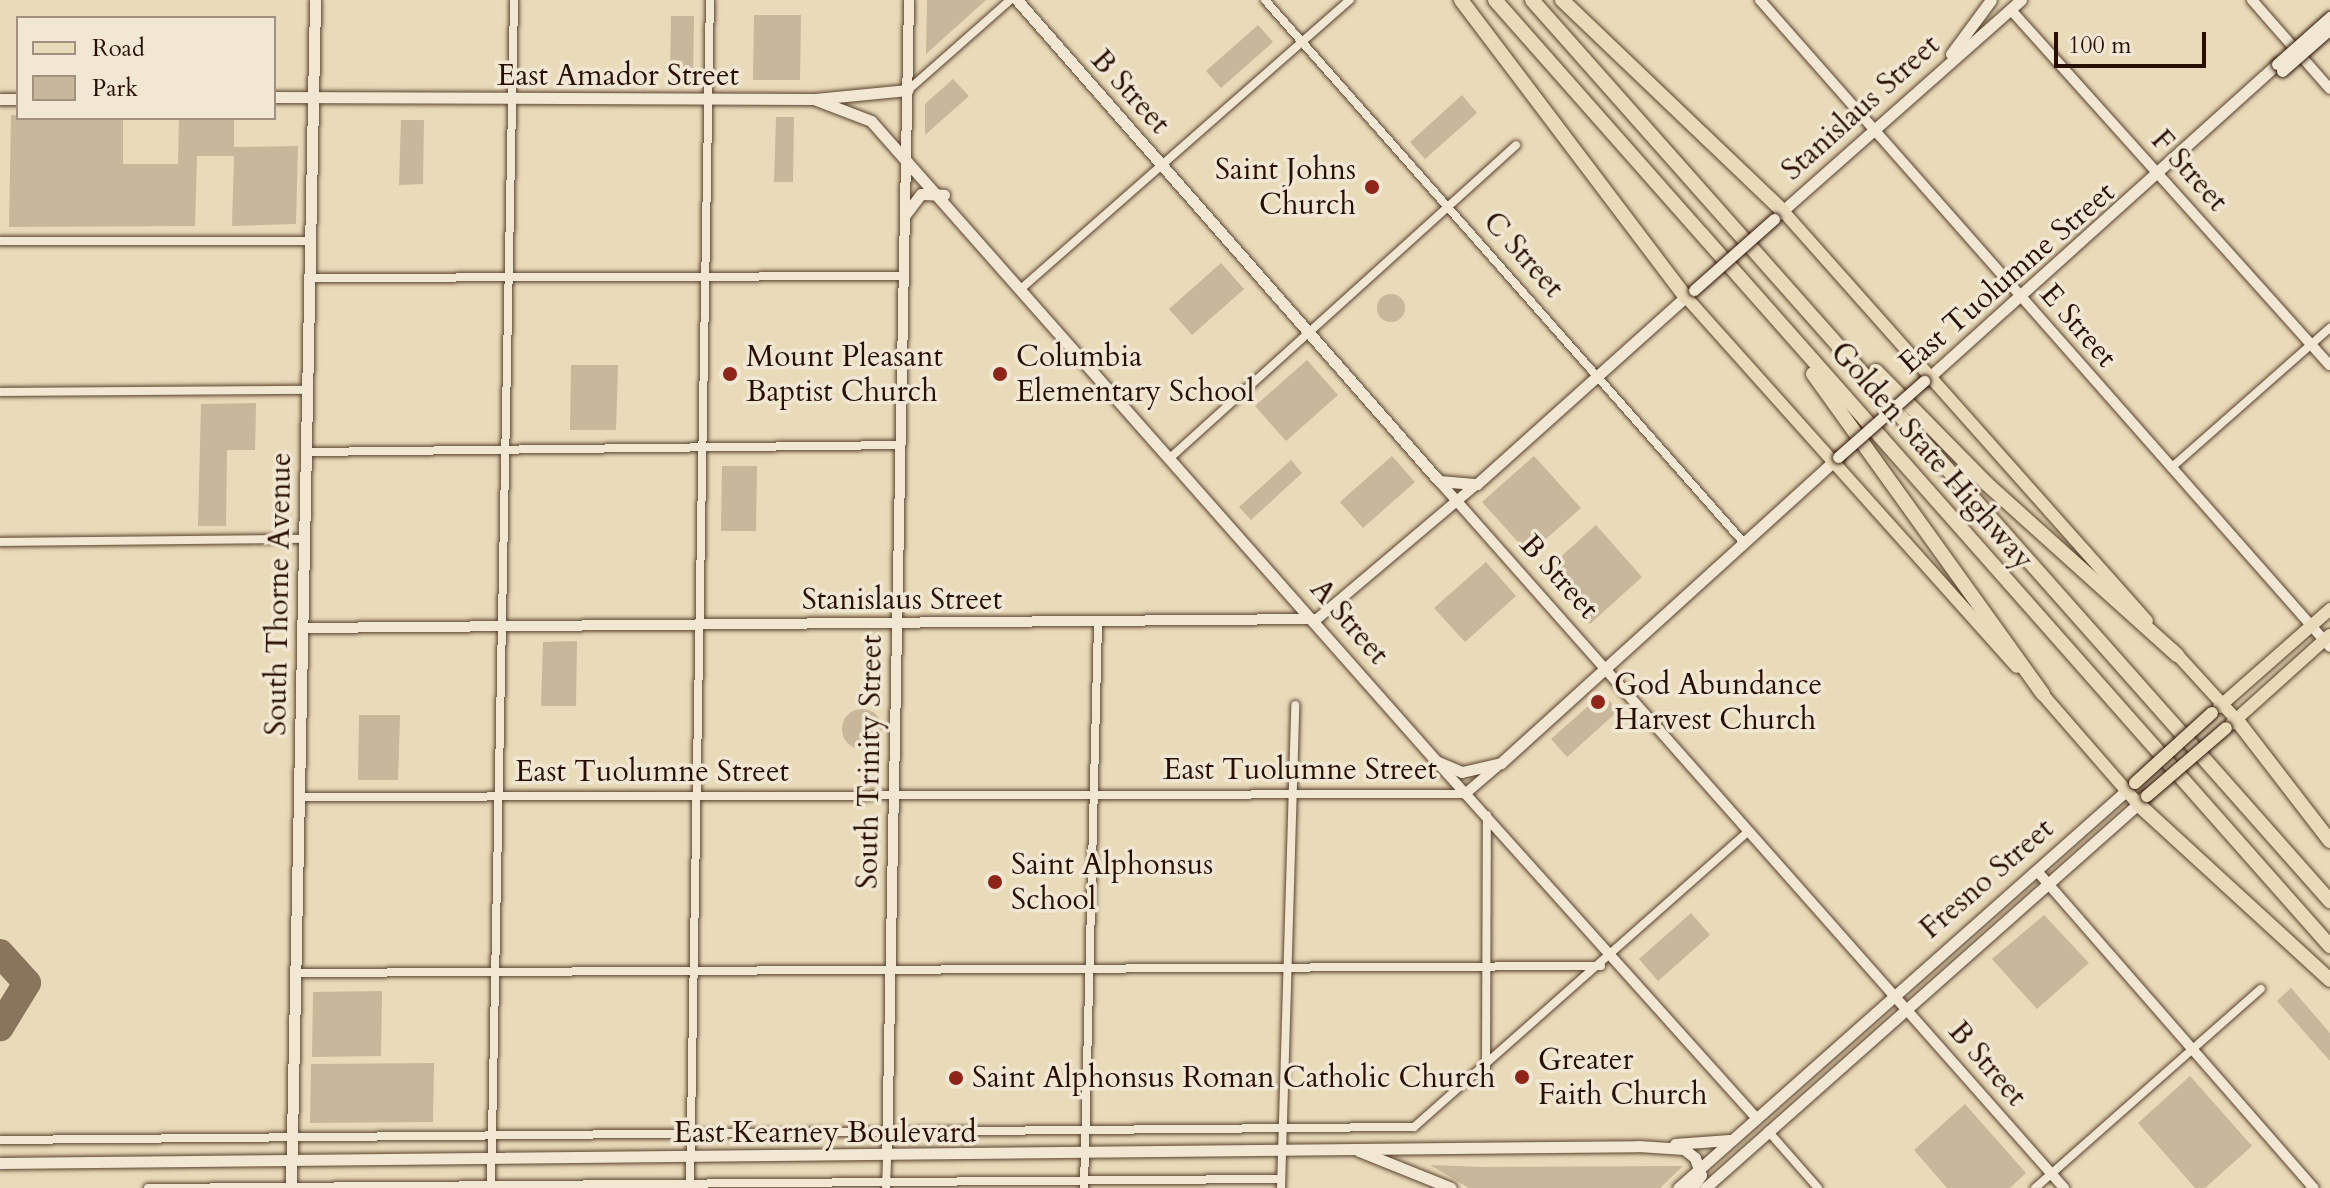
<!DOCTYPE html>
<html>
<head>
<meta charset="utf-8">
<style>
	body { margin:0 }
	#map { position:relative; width:2330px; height:1188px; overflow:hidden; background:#e9dab9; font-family:Cardo,serif }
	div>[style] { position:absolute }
	.green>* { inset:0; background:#c8b79a }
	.round { border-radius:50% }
	.taxiway>* { height:28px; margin:-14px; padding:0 14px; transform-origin:14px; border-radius:14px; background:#89745c }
	.roads { filter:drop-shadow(0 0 2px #59422e) drop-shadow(0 0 2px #59422e) }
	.minor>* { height:8px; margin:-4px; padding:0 4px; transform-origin:4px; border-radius:4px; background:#f1e7d2 }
	.tertiary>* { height:10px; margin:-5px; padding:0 5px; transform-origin:5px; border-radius:5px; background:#f1e7d2 }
	.secondary>* { height:11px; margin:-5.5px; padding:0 5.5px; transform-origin:5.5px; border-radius:5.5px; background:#f1e7d2 }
	.primary>* { height:12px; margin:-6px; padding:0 6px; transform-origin:6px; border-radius:6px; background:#e9dab9 }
	.motorway>* { height:14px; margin:-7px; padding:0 7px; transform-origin:7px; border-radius:7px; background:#e9dab9 }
	.bridges { filter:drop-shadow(0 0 2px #290f00) drop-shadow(0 0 2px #290f00) }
	.secondary-bridge>* { height:11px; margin:-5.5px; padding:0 5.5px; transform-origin:5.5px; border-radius:5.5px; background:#f1e7d2 }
	.primary-bridge>* { height:12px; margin:-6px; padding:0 6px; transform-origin:6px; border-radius:6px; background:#e9dab9 }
	.dots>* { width:22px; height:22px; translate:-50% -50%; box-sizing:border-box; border:4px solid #f1e7d2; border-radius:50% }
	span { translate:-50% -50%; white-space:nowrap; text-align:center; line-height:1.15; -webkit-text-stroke:7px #f1e7d2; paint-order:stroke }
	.street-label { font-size:30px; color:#290f00 }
	.poi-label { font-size:30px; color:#290f00 }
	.right { translate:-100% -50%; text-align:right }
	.left { translate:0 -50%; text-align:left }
	.legend { position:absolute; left:16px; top:16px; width:260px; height:104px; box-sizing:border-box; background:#f1e7d2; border:2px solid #a1917e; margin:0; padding:10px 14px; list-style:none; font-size:24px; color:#290f00 }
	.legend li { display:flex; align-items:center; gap:16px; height:40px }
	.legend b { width:40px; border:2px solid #a1917e }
	.scale { position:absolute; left:2054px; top:32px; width:152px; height:36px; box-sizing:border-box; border:4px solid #290f00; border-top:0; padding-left:10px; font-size:24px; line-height:28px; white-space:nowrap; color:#290f00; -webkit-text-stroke:6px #f1e7d2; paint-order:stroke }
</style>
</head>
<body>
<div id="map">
	<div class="green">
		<div style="clip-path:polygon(927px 0,986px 0,926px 54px)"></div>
		<div style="clip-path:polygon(754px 15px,801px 15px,800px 80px,753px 80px)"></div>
		<div style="clip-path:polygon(671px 16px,694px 16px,693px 81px,670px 81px)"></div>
		<div style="clip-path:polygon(1258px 25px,1273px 42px,1221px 88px,1206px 71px)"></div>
		<div style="clip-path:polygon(953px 79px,969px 96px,925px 135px,925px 104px)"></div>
		<div style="clip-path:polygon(1462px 95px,1477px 113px,1425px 159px,1410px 142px)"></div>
		<div style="clip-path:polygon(11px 115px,123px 118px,123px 164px,178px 164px,179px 118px,234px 118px,234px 147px,298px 146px,296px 224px,232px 226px,234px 156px,197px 156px,195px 226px,9px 227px)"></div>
		<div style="clip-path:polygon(776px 117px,794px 117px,793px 182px,774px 182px)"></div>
		<div style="clip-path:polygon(401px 120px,424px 120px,423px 184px,399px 185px)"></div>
		<div style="clip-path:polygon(1221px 263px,1244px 289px,1192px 335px,1169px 309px)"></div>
		<div class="round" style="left:1377px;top:294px;width:28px;height:28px"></div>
		<div style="clip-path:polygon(1307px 360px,1338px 395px,1286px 441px,1255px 406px)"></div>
		<div style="clip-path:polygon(571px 365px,618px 365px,616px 430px,570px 430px)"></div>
		<div style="clip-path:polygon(256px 403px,255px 450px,227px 450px,226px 526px,198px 526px,201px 404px)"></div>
		<div style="clip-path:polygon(1392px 456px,1415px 482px,1363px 528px,1340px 502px)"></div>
		<div style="clip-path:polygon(1534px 456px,1581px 508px,1529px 554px,1482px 502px)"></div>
		<div style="clip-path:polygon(1291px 460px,1302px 473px,1251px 520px,1239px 507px)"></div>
		<div style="clip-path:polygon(722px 466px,757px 466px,756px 531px,721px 531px)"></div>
		<div style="clip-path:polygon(1596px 525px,1642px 577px,1590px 624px,1544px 572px)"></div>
		<div style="clip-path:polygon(1486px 562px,1516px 596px,1465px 642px,1434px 608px)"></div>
		<div style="clip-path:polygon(577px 641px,576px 706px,541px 706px,543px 642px)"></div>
		<div style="clip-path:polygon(1603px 693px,1618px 711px,1567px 757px,1551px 739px)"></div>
		<div class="round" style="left:842px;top:709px;width:40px;height:40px"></div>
		<div style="clip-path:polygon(359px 715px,400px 715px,398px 780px,358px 780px)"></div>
		<div style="clip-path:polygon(1691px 913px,1710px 935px,1658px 981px,1639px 959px)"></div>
		<div style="clip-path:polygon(2044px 915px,2089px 963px,2037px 1009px,1992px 959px)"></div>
		<div style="clip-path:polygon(2291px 988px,2330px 1033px,2330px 1061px,2277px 1001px)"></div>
		<div style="clip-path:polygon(382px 991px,381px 1056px,312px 1057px,313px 992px)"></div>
		<div style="clip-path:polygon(434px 1063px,433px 1122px,310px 1123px,311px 1064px)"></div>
		<div style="clip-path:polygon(2190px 1076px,2252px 1146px,2205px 1188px,2195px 1188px,2138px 1123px)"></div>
		<div style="clip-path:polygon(1965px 1104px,2026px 1173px,2010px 1188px,1947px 1188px,1914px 1150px)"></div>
		<div style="clip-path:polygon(1430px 1165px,1483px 1167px,1683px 1166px,1660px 1188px,1469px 1188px)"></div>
	</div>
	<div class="taxiway">
		<div style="left:0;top:953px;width:40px;rotate:48deg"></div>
		<div style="left:27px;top:983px;width:52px;rotate:121.5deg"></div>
	</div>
	<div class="roads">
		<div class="minor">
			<div style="left:1265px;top:0;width:724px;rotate:48.58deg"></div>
			<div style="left:908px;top:90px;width:136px;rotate:-41.4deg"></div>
			<div style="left:0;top:241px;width:310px"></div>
			<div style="left:309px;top:278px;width:595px;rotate:-0.19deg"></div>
			<div style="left:1024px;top:286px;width:434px;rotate:-41.3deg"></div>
			<div style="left:0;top:392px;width:307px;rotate:-0.4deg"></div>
			<div style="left:306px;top:452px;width:595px;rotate:-0.67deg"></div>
			<div style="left:1171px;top:457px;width:465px;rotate:-42.1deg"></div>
			<div style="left:2171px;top:468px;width:212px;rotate:-41.4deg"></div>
			<div style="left:0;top:542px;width:304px;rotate:-0.6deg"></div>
			<div style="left:299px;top:797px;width:1166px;rotate:-0.15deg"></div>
			<div style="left:296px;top:973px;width:1305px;rotate:-0.31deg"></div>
			<div style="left:1486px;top:1068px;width:253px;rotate:-89.8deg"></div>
			<div style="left:1768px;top:1131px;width:76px;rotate:48.7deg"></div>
			<div style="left:0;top:1140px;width:1414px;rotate:-0.53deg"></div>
			<div style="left:1414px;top:1127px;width:447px;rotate:-41.5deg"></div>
			<div style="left:148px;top:1188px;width:1133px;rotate:-0.46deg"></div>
			<div style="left:491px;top:1188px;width:1188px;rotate:-88.89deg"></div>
			<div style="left:690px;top:1188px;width:1188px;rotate:-89.04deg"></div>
			<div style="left:886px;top:1188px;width:32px;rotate:-88deg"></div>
			<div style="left:1084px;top:1188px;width:565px;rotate:-88.58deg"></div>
			<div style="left:1281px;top:1188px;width:483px;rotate:-88.3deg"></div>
			<div style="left:2035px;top:1188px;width:301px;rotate:-41.4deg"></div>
		</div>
		<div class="tertiary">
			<div style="left:1760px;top:0;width:862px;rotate:48.62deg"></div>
			<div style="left:2252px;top:0;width:118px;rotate:48.8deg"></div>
			<div style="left:2011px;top:10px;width:477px;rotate:48.1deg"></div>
			<div style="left:1439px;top:481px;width:944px;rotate:48.52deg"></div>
			<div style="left:303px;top:628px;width:1014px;rotate:-0.51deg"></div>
			<div style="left:1317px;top:619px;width:209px;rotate:-40.2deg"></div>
			<div style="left:1436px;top:761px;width:481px;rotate:48.1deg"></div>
			<div style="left:1465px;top:794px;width:46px;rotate:-40.6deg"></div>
			<div style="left:2037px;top:871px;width:421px;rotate:48.9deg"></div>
			<div style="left:887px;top:1156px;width:1156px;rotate:-88.91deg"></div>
		</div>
		<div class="secondary">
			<div style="left:1017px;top:0;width:640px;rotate:48.74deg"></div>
			<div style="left:1439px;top:481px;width:38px;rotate:5deg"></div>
			<div style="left:1477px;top:484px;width:285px;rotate:-41.9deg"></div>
			<div style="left:1951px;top:54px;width:67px;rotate:-53.5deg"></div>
			<div style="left:274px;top:97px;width:540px;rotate:0.21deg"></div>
			<div style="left:814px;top:99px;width:61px;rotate:21.1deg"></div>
			<div style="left:871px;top:121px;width:854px;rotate:48.56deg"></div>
			<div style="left:1436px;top:761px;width:28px;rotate:23deg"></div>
			<div style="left:1462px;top:772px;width:40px;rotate:-13deg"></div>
			<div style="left:1501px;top:763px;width:455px;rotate:-42.2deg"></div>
			<div style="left:0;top:99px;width:18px"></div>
			<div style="left:815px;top:99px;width:93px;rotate:-5.5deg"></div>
			<div style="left:1779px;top:214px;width:323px;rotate:-41.5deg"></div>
			<div style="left:905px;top:215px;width:26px;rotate:-53deg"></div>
			<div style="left:921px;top:194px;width:23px;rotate:2deg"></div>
			<div style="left:1925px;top:381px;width:474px;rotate:-42deg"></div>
			<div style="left:1675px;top:1144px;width:54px;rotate:-4.2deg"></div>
			<div style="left:1359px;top:1151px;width:99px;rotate:21.9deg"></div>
			<div style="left:0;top:1163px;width:1638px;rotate:-0.59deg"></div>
			<div style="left:1638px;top:1146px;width:46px;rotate:3.7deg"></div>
			<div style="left:1684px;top:1149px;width:14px;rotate:39deg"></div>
			<div style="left:1695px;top:1158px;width:18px;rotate:71deg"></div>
			<div style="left:1701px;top:1175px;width:16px;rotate:125deg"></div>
			<div style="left:291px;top:1188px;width:1188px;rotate:-88.84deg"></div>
			<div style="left:1678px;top:1188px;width:599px;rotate:-41.55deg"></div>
			<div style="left:1705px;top:1188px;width:579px;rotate:-41.57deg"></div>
		</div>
		<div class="primary">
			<div style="left:1783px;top:211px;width:548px;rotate:48.4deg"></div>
			<div style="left:1686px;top:297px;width:496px;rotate:48.2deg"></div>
			<div style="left:2173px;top:650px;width:93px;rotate:47.6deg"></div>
			<div style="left:2038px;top:689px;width:152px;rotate:49deg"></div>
			<div style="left:2138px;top:804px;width:10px;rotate:-45deg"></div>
			<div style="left:2219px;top:707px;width:148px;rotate:-41.4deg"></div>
			<div style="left:2231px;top:724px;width:133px;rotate:-42deg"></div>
		</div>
		<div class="motorway">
			<div style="left:1461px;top:0;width:373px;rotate:52.9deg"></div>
			<div style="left:1495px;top:0;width:1262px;rotate:48.57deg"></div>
			<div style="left:1532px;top:0;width:1204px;rotate:48.47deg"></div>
			<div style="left:1562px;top:0;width:306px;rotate:43.7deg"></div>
			<div style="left:1876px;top:371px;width:158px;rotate:45.5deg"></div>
			<div style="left:1987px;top:484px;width:256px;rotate:42deg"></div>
			<div style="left:1813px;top:374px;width:394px;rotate:54.3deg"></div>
			<div style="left:2236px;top:719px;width:154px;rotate:52.4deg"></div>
			<div style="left:2138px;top:804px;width:260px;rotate:42.5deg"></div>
		</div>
	</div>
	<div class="bridges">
		<div class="secondary-bridge">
			<div style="left:2277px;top:64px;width:71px;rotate:-41.6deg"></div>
			<div style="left:2282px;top:71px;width:64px;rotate:-41.2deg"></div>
			<div style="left:1694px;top:290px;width:107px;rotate:-41.6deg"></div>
			<div style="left:1838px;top:457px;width:115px;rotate:-41.5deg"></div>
		</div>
		<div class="primary-bridge">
			<div style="left:2135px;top:783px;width:104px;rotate:-42.3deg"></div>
			<div style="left:2147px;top:796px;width:104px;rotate:-40.7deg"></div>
		</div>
	</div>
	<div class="dots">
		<div style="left:1372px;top:187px;background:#8f2418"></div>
		<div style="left:730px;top:374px;background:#8f2418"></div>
		<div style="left:1000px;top:374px;background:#8f2418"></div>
		<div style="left:1598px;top:702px;background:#8f2418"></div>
		<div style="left:995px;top:882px;background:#8f2418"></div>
		<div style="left:1522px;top:1077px;background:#8f2418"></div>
		<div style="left:956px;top:1078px;background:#8f2418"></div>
	</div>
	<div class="street-label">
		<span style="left:618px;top:76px">East Amador Street</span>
		<span style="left:1130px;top:92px;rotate:48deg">B Street</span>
		<span style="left:1861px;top:108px;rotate:-42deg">Stanislaus Street</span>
		<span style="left:2189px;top:171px;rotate:48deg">F Street</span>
		<span style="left:1523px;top:255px;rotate:48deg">C Street</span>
		<span style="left:2007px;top:278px;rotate:-41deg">East Tuolumne Street</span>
		<span style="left:2078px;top:326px;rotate:49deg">E Street</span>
		<span style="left:1932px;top:456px;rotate:49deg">Golden State Highway</span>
		<span style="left:1559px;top:577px;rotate:48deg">B Street</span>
		<span style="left:279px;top:594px;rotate:-89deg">South Thorne Avenue</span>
		<span style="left:902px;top:600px">Stanislaus Street</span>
		<span style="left:1349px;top:622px;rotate:49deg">A Street</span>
		<span style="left:870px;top:762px;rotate:-89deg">South Trinity Street</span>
		<span style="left:1300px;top:770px">East Tuolumne Street</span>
		<span style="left:652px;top:772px">East Tuolumne Street</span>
		<span style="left:1987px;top:879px;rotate:-41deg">Fresno Street</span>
		<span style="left:1987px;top:1064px;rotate:49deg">B Street</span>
		<span style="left:825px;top:1133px">East Kearney Boulevard</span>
	</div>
	<div class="poi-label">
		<span class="right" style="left:1356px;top:187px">Saint Johns<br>Church</span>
		<span class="left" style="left:746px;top:374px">Mount Pleasant<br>Baptist Church</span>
		<span class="left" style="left:1016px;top:374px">Columbia<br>Elementary School</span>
		<span class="left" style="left:1614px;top:702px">God Abundance<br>Harvest Church</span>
		<span class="left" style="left:1011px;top:882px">Saint Alphonsus<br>School</span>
		<span class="left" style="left:1538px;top:1077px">Greater<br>Faith Church</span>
		<span class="left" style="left:972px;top:1078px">Saint Alphonsus Roman Catholic Church</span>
	</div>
	<ul class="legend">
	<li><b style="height:10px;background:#e9dab9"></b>Road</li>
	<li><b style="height:22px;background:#c8b79a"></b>Park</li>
	</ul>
	<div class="scale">100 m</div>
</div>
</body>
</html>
